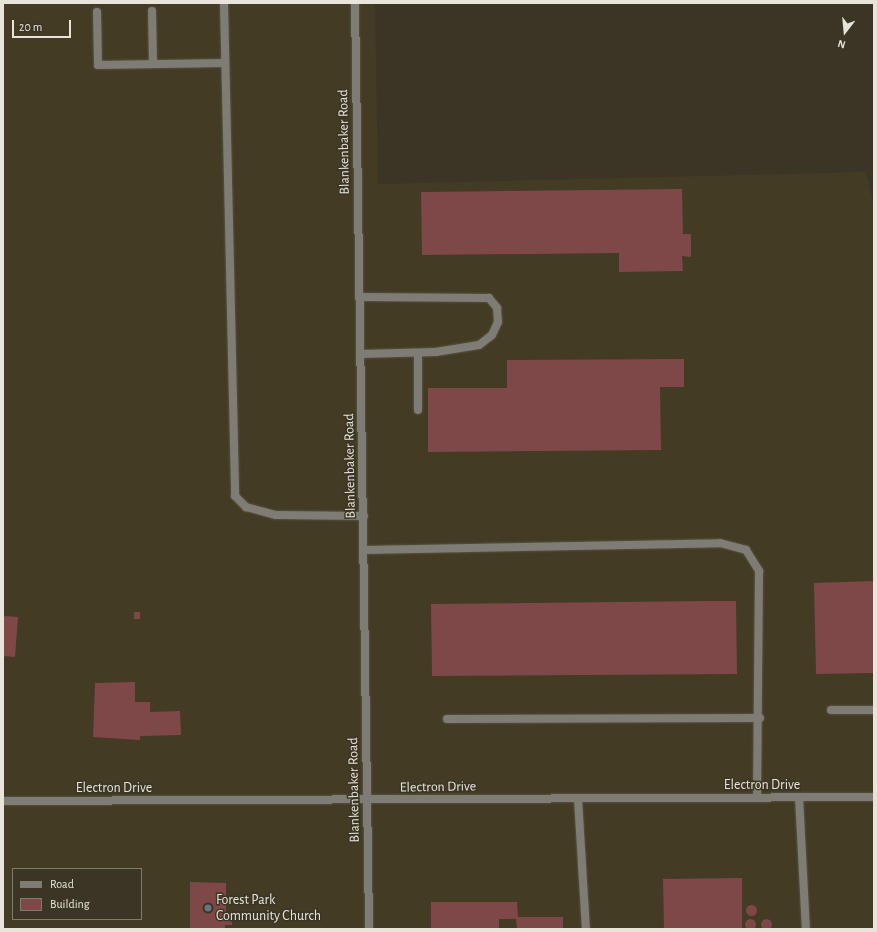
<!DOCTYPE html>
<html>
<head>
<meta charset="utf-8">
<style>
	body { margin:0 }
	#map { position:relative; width:877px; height:932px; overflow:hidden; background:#3b3525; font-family:"Alegreya Sans",sans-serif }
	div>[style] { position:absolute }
	.built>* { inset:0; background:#433b23 }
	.building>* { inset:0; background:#7f4848 }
	.round { border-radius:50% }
	.roads { filter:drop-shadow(0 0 1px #575142) drop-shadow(0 0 1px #575142) }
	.service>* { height:8px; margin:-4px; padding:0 4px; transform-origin:4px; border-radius:4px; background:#7e7c74 }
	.minor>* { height:8px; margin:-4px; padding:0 4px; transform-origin:4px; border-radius:4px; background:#7e7c74 }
	.tertiary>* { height:8px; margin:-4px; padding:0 4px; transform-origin:4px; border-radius:4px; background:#7e7c74 }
	.dots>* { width:11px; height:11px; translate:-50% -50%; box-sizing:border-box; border:2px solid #3b3525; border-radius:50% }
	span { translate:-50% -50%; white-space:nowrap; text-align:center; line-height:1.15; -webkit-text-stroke:3px #3b3525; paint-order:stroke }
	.street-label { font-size:14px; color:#e8e4da }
	.poi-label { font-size:14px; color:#e8e4da }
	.left { translate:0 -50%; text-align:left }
	.frame { position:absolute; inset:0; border:4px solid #e8e4da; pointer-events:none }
	.legend { position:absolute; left:12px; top:868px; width:130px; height:52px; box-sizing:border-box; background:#3b3525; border:1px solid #807b6d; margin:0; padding:5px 7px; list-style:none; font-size:12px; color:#e8e4da }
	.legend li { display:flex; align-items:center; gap:8px; height:20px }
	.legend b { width:20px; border:1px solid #807b6d }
	.north { position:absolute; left:825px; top:12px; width:40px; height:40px; -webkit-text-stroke:3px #3b3525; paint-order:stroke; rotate:196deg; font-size:11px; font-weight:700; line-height:16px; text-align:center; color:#e8e4da }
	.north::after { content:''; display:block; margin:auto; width:14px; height:18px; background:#e8e4da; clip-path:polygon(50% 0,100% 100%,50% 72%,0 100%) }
	.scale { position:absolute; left:12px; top:20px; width:59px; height:18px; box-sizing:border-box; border:2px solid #e8e4da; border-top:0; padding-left:5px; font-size:12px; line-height:14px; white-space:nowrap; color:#e8e4da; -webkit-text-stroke:3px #3b3525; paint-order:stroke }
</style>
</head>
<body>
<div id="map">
	<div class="built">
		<div style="clip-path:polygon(evenodd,3px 3px,375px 3px,378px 184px,866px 172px,874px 205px,874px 929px,3px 929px,3px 3px,13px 869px,141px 869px,141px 919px,13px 919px,13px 869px)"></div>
	</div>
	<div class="building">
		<div style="clip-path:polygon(682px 189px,683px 234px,691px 234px,691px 257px,682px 256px,683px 271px,619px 272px,619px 253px,422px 255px,421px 192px)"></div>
		<div style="clip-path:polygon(684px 359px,684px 387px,660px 387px,661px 450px,428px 452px,428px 388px,507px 388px,507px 360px)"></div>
		<div style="clip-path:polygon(874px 581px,874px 673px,816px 674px,814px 583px)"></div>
		<div style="clip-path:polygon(708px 601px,736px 601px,737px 674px,432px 676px,431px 604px)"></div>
		<div style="clip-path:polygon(134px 612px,140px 612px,140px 619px,134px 619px)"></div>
		<div style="clip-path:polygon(3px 616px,18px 617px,15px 657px,3px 656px)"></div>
		<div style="clip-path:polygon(135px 682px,135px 702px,150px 702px,150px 712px,180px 711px,181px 735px,140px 736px,140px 740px,93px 737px,95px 683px)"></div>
		<div style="clip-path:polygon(742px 878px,742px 929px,664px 929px,663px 879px)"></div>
		<div style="clip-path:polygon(190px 882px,226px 883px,226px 912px,232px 912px,232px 925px,225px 925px,225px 929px,190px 929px)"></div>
		<div style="clip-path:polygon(431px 902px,517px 902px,518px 917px,563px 917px,563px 929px,517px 929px,516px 919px,499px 919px,499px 929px,431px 929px)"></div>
		<div class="round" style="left:745.5px;top:904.5px;width:11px;height:11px"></div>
		<div class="round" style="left:744.5px;top:918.5px;width:11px;height:11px"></div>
		<div class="round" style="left:760.5px;top:918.5px;width:11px;height:11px"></div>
	</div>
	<div class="roads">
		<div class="service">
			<div style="left:224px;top:3px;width:493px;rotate:88.7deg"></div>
			<div style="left:235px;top:496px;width:16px;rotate:45deg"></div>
			<div style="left:246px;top:507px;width:31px;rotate:15deg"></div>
			<div style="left:276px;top:515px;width:88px;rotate:0.7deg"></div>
			<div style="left:152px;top:11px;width:53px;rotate:88.9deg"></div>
			<div style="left:97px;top:12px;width:53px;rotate:88.9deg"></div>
			<div style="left:98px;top:65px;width:127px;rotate:-0.9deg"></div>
			<div style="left:360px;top:297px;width:129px;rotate:0.4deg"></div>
			<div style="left:489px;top:298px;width:13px;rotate:51deg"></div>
			<div style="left:497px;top:308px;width:14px;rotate:86deg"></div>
			<div style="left:498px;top:322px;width:14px;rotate:115deg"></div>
			<div style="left:492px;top:335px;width:16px;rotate:142deg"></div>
			<div style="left:479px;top:345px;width:44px;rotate:170.8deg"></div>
			<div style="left:436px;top:352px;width:75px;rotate:178.5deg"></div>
			<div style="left:418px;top:410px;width:57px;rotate:-90deg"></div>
			<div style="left:364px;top:550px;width:356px;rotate:-1.1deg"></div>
			<div style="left:720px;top:543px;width:27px;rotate:15deg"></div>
			<div style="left:746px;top:550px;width:25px;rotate:58deg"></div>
			<div style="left:759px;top:571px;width:227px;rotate:90.5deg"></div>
			<div style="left:831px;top:710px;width:43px"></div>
			<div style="left:447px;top:719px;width:313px;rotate:-0.2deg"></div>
			<div style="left:799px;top:797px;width:132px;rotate:87deg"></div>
			<div style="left:578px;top:799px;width:130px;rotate:86.5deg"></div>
		</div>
		<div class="minor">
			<div style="left:355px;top:3px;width:926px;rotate:89.13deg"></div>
		</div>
		<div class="tertiary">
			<div style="left:3px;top:801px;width:871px;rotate:-0.26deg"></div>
		</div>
	</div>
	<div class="dots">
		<div style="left:208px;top:908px;background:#6b7280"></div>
	</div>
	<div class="street-label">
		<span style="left:344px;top:142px;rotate:-91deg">Blankenbaker Road</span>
		<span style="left:350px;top:466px;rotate:-91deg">Blankenbaker Road</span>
		<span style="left:762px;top:785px">Electron Drive</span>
		<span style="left:438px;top:787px;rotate:-1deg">Electron Drive</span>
		<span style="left:114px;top:788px">Electron Drive</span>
		<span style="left:354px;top:790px;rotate:-91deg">Blankenbaker Road</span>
	</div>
	<div class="poi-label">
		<span class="left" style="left:216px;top:908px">Forest Park<br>Community Church</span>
	</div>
	<div class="frame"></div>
	<ul class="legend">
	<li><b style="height:5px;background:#7e7c74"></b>Road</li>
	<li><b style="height:11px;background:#7f4848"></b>Building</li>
	</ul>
	<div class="north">N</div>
	<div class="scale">20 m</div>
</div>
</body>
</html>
